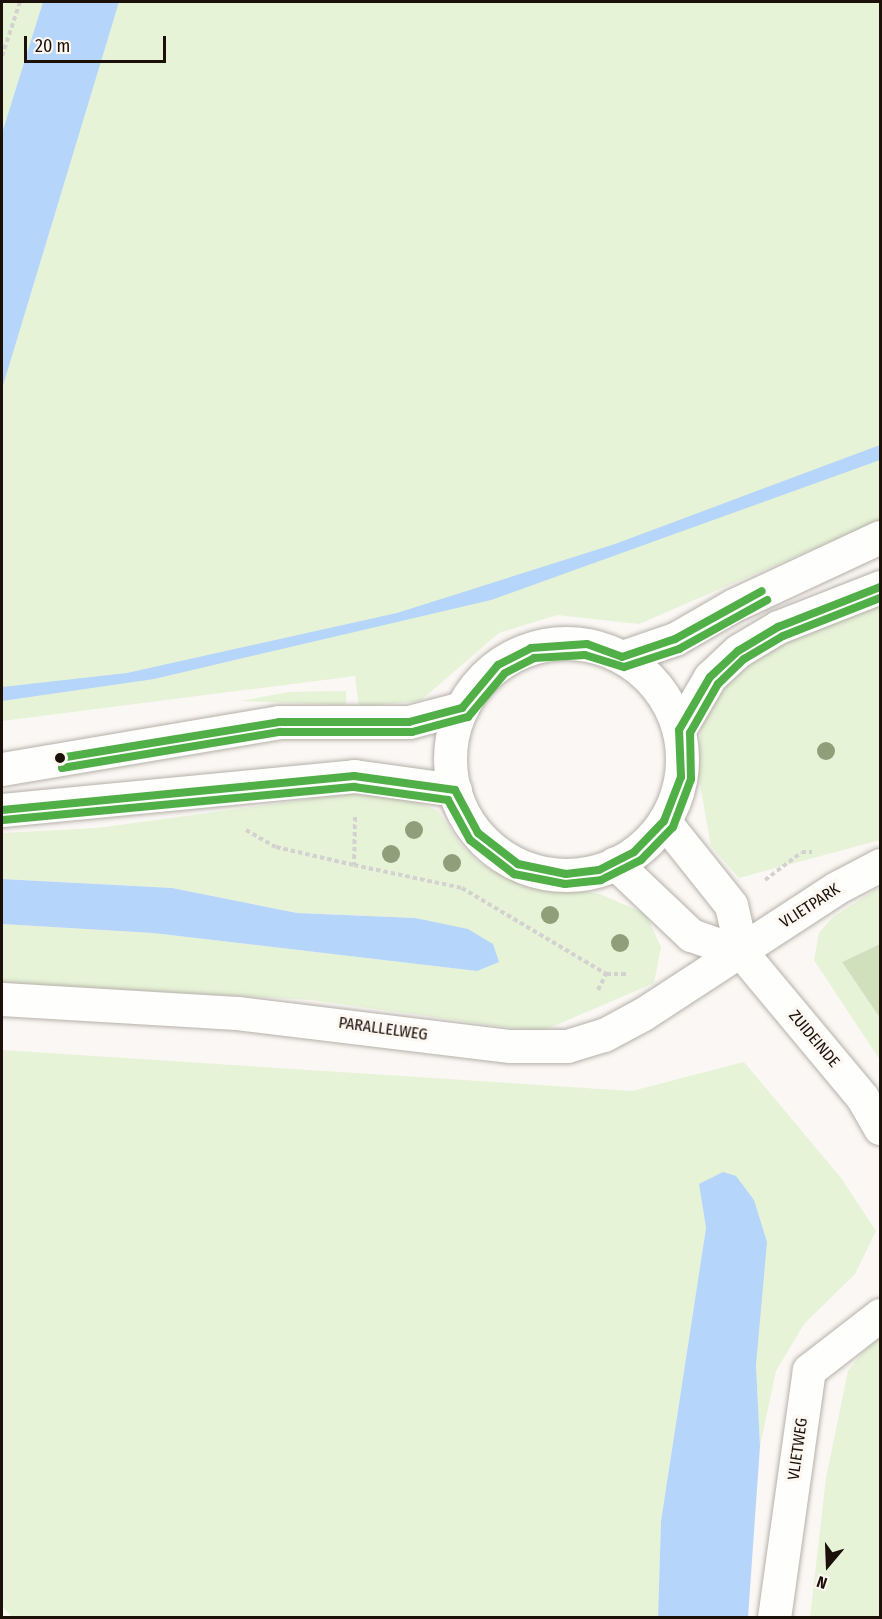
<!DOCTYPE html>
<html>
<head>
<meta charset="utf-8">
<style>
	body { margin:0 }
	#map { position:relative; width:882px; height:1619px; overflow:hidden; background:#faf7f4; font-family:"Fira Sans Condensed",sans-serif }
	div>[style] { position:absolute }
	.green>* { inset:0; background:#e6f3d7 }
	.forest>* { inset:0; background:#d0e0bd }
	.water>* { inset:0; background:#b6d5fa }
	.path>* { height:4px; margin-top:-2px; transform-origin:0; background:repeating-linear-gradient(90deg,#d4d2d1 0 4.5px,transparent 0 7.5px) }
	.roads { filter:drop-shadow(0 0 2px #b6b0a9) drop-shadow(0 0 2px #b6b0a9) }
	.street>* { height:33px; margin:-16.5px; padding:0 16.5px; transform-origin:16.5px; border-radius:16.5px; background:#fefefd }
	.secondary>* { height:33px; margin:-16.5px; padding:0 16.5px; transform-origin:16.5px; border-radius:16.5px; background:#fefefd }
	.secondary>.ring { margin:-16.5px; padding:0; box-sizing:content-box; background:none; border:33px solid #fefefd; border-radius:50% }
	.bus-1>* { height:8px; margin:-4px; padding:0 4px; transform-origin:4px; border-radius:4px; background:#50af46 }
	.bus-2>* { height:8px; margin:-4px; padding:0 4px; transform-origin:4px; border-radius:4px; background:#50af46 }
	.trees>* { width:18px; height:18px; margin:-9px; border-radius:50%; background:#909e79 }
	.dots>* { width:16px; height:16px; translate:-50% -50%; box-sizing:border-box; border:3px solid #fdf7f1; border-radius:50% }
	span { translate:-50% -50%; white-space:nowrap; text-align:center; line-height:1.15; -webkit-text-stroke:6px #fdf7f1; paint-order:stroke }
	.street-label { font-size:16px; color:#1b1108 }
	.frame { position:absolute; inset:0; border:3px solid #1b1108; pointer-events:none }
	.north { position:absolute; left:798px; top:1535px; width:60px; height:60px; -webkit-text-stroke:4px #fdf7f1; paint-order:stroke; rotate:199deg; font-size:16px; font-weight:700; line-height:24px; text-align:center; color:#1b1108 }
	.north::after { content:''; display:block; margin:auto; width:21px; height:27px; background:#1b1108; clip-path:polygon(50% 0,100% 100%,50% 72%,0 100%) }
	.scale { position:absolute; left:24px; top:36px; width:142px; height:27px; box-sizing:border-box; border:3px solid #1b1108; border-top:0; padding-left:8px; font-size:18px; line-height:21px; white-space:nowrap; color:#1b1108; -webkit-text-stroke:4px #fdf7f1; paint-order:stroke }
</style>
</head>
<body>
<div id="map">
	<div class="green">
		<div style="clip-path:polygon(2px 2px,43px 2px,2px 133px)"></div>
		<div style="clip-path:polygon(119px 2px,880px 2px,880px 520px,639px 624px,557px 615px,499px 633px,420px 701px,359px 707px,355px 676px,2px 721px,2px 389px)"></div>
		<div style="clip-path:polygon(880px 604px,880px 840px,739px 878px,711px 846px,698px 773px,701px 727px,720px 689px,763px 655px,809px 631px)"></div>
		<div style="clip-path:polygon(346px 691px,346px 705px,241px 701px,289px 692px)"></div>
		<div style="clip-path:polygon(370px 791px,398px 793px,438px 811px,460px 844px,481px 864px,508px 879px,600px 894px,646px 914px,661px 947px,654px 983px,540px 1032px,311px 1000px,2px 983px,2px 924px,153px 933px,477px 971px,499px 961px,415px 918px,297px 913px,172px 888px,2px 879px,2px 833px,97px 828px)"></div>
		<div style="clip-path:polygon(880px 887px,880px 944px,842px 962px,880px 1018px,880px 1060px,814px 960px,819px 933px,833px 917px)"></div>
		<div style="clip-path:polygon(2px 1050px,632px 1091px,744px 1062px,841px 1178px,876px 1231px,855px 1274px,804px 1324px,776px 1371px,760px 1446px,756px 1365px,699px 1184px,706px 1228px,661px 1521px,658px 1617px,12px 1617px,2px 1606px)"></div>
		<div style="clip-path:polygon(880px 1339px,880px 1617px,810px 1618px,826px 1478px,848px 1371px,872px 1341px)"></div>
	</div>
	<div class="forest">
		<div style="clip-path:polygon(880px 944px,880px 1018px,842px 962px)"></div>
	</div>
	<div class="water">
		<div style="clip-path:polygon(43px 2px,119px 2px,2px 389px,2px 133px)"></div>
		<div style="clip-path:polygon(880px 445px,880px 460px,491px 600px,154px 679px,2px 701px,2px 687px,127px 673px,397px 613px,615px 544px)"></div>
		<div style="clip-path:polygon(2px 879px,172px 888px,297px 913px,415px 918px,468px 929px,493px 944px,499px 962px,477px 971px,153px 933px,2px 924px)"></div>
		<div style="clip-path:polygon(723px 1172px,736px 1176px,754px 1200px,767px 1242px,756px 1365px,760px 1446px,748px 1617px,658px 1617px,661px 1521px,706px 1228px,699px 1184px)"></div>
	</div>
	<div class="path">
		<div style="left:2px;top:56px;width:57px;rotate:-71.6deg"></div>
		<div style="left:355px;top:817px;width:48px;rotate:91.2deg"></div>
		<div style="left:354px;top:865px;width:110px;rotate:12deg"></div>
		<div style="left:462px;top:888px;width:168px;rotate:30.8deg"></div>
		<div style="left:606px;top:974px;width:21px"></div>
		<div style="left:246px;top:830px;width:34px;rotate:30deg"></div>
		<div style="left:276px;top:847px;width:80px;rotate:13deg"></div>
		<div style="left:765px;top:880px;width:46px;rotate:-37.1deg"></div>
		<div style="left:802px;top:852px;width:10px"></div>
		<div style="left:598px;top:990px;width:18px;rotate:-63deg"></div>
	</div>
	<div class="roads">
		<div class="street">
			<div style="left:2px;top:999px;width:235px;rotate:3.4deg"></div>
			<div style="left:237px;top:1013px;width:275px;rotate:6.9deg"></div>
			<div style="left:510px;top:1046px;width:57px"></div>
			<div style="left:567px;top:1046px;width:39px;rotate:-17deg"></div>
			<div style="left:604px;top:1035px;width:44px;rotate:-28.3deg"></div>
			<div style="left:643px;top:1014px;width:230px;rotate:-33.1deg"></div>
			<div style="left:836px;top:888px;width:50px;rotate:-27.6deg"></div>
			<div style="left:774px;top:1618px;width:250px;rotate:-82deg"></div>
			<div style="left:809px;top:1370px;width:90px;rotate:-37.8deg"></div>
		</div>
		<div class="secondary">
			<div class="ring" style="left:450px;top:643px;width:199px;height:199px"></div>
			<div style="left:622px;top:657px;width:56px;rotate:-18.8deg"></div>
			<div style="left:675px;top:639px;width:68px;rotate:-30deg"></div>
			<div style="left:734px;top:605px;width:161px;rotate:-25deg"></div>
			<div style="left:679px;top:730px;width:61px;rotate:-59.7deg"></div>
			<div style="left:710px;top:677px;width:38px;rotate:-43deg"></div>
			<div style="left:738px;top:651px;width:47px;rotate:-31deg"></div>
			<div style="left:778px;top:627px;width:110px;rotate:-21.4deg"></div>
			<div style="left:2px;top:769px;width:281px;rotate:-9.6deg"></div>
			<div style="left:279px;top:722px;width:130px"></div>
			<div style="left:409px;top:722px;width:55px;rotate:-14.8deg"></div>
			<div style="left:2px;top:810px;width:354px;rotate:-5.5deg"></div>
			<div style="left:354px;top:776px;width:102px;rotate:7.9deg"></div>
			<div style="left:664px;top:821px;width:107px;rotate:51.4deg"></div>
			<div style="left:731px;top:905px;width:49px;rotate:77.1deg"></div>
			<div style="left:742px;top:953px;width:187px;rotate:50.2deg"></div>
			<div style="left:862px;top:1097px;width:36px;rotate:60deg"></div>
			<div style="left:615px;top:863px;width:105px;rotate:43.5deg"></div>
			<div style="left:691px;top:935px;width:54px;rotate:19.4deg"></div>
		</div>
	</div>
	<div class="bus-1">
		<div style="left:60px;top:758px;width:222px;rotate:-9.3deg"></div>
		<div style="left:279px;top:722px;width:130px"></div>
		<div style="left:409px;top:722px;width:55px;rotate:-14.8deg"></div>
		<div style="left:462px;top:708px;width:56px;rotate:-50.1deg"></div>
		<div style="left:498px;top:665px;width:37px;rotate:-27deg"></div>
		<div style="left:531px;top:648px;width:56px;rotate:-4.1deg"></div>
		<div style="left:587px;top:644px;width:37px;rotate:20deg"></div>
		<div style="left:622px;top:657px;width:56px;rotate:-18.8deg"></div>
		<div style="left:675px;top:639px;width:99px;rotate:-28.9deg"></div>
		<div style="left:2px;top:810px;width:354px;rotate:-5.5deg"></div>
		<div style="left:354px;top:776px;width:102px;rotate:7.9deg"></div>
		<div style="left:455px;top:790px;width:49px;rotate:61.9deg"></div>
		<div style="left:478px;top:833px;width:51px;rotate:37.8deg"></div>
		<div style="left:518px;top:864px;width:49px;rotate:11.8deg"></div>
		<div style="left:566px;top:874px;width:33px;rotate:-7deg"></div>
		<div style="left:599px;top:870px;width:39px;rotate:-27deg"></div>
		<div style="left:634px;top:852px;width:43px;rotate:-45.9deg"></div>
		<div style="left:664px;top:821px;width:47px;rotate:-68.9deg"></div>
		<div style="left:681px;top:777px;width:47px;rotate:-92.4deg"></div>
		<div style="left:679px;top:730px;width:61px;rotate:-59.7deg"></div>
		<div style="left:710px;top:677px;width:38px;rotate:-43deg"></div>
		<div style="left:738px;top:651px;width:47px;rotate:-31deg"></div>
		<div style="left:778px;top:627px;width:110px;rotate:-21.4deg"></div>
	</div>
	<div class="bus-2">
		<div style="left:62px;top:768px;width:221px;rotate:-9.4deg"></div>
		<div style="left:280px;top:732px;width:132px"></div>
		<div style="left:412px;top:732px;width:58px;rotate:-15deg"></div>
		<div style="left:468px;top:717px;width:57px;rotate:-49.9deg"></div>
		<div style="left:505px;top:673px;width:33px;rotate:-27deg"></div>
		<div style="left:534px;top:658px;width:51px;rotate:-3.4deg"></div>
		<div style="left:585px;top:655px;width:41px;rotate:17.1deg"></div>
		<div style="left:624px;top:667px;width:58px;rotate:-18.1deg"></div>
		<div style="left:679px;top:649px;width:101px;rotate:-29.1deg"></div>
		<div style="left:3px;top:820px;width:353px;rotate:-5.4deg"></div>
		<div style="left:354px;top:787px;width:95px;rotate:7.9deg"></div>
		<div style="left:448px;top:800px;width:46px;rotate:61.2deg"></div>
		<div style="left:470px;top:840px;width:56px;rotate:37.7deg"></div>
		<div style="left:514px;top:874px;width:52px;rotate:11.1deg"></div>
		<div style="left:565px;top:884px;width:36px;rotate:-6deg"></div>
		<div style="left:601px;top:880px;width:45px;rotate:-26.6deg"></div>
		<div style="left:641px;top:860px;width:46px;rotate:-45.9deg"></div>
		<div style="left:673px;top:827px;width:51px;rotate:-69.4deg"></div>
		<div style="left:691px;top:779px;width:46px;rotate:-91.2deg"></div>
		<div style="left:690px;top:733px;width:56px;rotate:-60.3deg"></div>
		<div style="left:718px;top:684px;width:36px;rotate:-44deg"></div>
		<div style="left:744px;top:659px;width:45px;rotate:-30.5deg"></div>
		<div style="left:783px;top:636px;width:104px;rotate:-21.4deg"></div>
	</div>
	<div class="trees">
		<div style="left:826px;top:751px"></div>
		<div style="left:414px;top:830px"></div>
		<div style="left:391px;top:854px"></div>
		<div style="left:452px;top:863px"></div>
		<div style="left:550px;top:915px"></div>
		<div style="left:620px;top:943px"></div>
	</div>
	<div class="dots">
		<div style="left:60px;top:758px;background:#1b1108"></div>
	</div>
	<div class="street-label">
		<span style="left:810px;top:906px;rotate:-33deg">VLIETPARK</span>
		<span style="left:383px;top:1029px;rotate:8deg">PARALLELWEG</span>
		<span style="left:814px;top:1039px;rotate:50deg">ZUIDEINDE</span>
		<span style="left:798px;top:1449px;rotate:-82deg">VLIETWEG</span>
	</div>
	<div class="frame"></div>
	<div class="north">N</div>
	<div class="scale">20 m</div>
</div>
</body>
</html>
